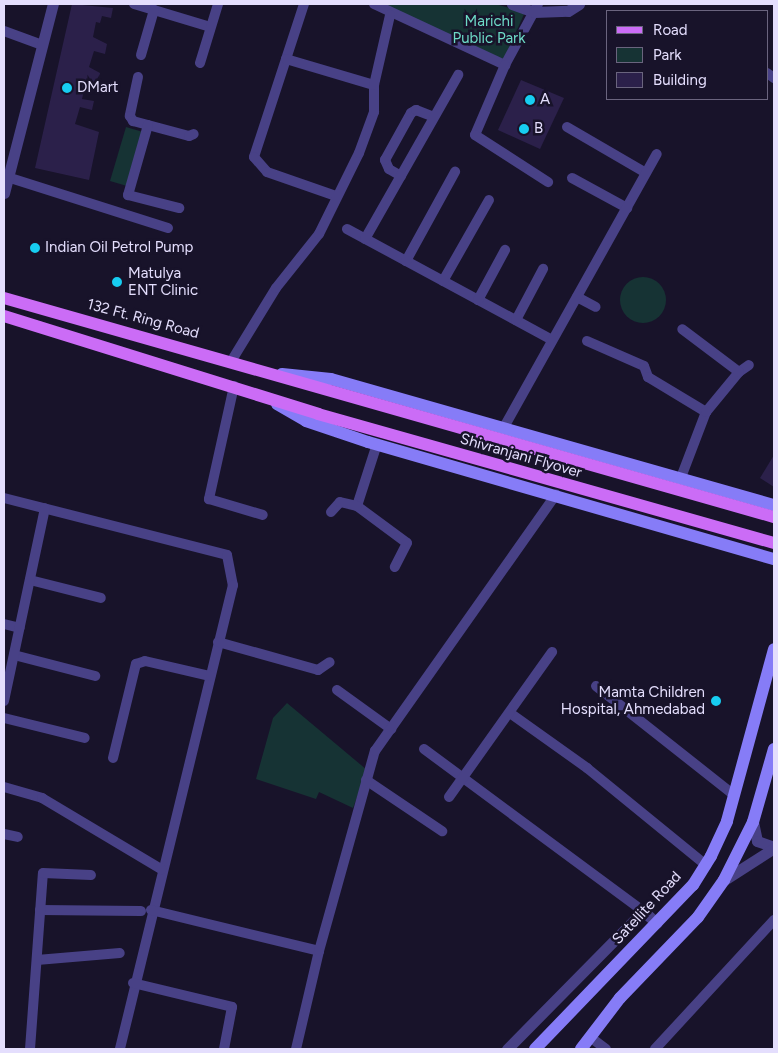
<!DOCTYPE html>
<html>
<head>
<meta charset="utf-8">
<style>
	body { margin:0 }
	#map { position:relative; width:778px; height:1053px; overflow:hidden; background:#18132a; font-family:Figtree,sans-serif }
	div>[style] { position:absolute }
	.green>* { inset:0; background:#163334 }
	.round { border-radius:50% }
	.building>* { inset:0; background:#2b204a }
	.minor>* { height:10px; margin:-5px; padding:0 5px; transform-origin:5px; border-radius:5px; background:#484186 }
	.tertiary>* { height:11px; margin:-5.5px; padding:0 5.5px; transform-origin:5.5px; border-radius:5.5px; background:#484186 }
	.secondary>* { height:12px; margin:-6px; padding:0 6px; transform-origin:6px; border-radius:6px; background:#867cf7 }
	.primary>* { height:12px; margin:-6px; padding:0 6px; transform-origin:6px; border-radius:6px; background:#cb6cf6 }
	.dots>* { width:14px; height:14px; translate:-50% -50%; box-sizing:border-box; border:2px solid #18132a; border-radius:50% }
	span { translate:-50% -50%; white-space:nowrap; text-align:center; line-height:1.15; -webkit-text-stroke:5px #18132a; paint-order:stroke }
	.park-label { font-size:15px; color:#6ddac6 }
	.poi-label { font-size:15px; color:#e4defd }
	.left { translate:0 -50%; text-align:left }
	.right { translate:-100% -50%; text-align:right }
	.street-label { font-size:15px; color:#e4defd }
	.frame { position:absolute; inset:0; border:5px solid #e4defd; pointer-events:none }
	.legend { position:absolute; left:606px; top:10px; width:162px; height:90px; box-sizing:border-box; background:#18132a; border:1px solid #6a647e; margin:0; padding:6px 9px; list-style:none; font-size:15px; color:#e4defd }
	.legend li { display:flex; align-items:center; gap:10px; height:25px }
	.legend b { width:25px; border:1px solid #6a647e }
</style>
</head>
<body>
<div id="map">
	<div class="green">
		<div style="clip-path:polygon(378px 4px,495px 4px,525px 12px,502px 63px)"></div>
		<div style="clip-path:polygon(126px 127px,143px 132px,127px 186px,110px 181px)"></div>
		<div class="round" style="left:620px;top:277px;width:46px;height:46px"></div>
		<div style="clip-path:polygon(287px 703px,367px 770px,353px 808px,319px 792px,316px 799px,256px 779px,273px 718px)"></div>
	</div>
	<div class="building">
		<div style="clip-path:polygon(72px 4px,113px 8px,111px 18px,102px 16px,100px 23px,96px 22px,93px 37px,107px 44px,105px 54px,94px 51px,89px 67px,100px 73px,99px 82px,86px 82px,82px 99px,94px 101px,92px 110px,80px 107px,75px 124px,99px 132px,89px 180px,35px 168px)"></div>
		<div style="clip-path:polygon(521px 80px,564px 98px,540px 149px,498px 130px)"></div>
		<div style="clip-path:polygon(774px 455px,774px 487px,760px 478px)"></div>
	</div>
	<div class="minor">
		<div style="left:134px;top:4px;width:79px;rotate:16.8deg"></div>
		<div style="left:304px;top:4px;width:161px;rotate:108.1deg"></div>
		<div style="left:254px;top:157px;width:20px;rotate:49deg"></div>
		<div style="left:267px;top:172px;width:73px;rotate:19.2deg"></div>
		<div style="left:374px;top:4px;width:145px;rotate:25deg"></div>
		<div style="left:538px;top:4px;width:69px;rotate:118.4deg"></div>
		<div style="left:505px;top:65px;width:76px;rotate:113.2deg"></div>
		<div style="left:475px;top:135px;width:87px;rotate:32.8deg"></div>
		<div style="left:4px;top:31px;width:40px;rotate:20.2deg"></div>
		<div style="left:141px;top:55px;width:47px;rotate:-73.9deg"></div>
		<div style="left:286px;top:59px;width:92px;rotate:16.5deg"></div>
		<div style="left:200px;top:63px;width:62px;rotate:-73deg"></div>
		<div style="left:767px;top:73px;width:9px;rotate:36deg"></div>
		<div style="left:138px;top:77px;width:40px;rotate:102deg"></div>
		<div style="left:130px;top:116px;width:6px;rotate:59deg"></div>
		<div style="left:133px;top:121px;width:58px;rotate:15deg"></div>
		<div style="left:189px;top:136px;width:5px;rotate:-22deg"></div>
		<div style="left:148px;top:125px;width:73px;rotate:105.9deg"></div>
		<div style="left:128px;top:195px;width:53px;rotate:14.3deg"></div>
		<div style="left:567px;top:127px;width:91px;rotate:30.2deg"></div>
		<div style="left:4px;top:176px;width:172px;rotate:17.6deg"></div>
		<div style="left:401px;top:176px;width:14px;rotate:-150deg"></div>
		<div style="left:389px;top:169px;width:10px;rotate:-114deg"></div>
		<div style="left:385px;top:160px;width:54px;rotate:-61deg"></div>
		<div style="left:411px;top:113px;width:6px;rotate:-31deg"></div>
		<div style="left:416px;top:110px;width:19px;rotate:21deg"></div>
		<div style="left:572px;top:178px;width:63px;rotate:28.6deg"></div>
		<div style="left:347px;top:229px;width:233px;rotate:28.4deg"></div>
		<div style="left:365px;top:239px;width:189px;rotate:-60.4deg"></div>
		<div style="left:406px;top:261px;width:102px;rotate:-61.2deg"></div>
		<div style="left:443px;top:281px;width:93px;rotate:-60.4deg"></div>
		<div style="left:577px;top:297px;width:21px;rotate:28deg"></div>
		<div style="left:478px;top:300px;width:57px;rotate:-61.6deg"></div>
		<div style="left:516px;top:320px;width:58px;rotate:-62.1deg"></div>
		<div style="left:587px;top:341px;width:62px;rotate:23.7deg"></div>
		<div style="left:644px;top:366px;width:12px;rotate:70deg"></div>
		<div style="left:648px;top:377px;width:68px;rotate:31.1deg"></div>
		<div style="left:232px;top:360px;width:84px;rotate:-58.6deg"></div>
		<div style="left:276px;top:288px;width:69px;rotate:-51.5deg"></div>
		<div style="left:319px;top:234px;width:90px;rotate:-63.7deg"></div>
		<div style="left:359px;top:153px;width:44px;rotate:-69.9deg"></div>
		<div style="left:374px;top:112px;width:27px;rotate:-90deg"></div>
		<div style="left:374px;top:85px;width:72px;rotate:-77.1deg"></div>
		<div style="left:739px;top:372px;width:12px;rotate:-35deg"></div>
		<div style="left:234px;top:386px;width:116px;rotate:102.5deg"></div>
		<div style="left:209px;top:499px;width:56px;rotate:16.5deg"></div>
		<div style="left:503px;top:429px;width:315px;rotate:-60.8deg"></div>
		<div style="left:377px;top:444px;width:65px;rotate:107.9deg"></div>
		<div style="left:357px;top:506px;width:62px;rotate:36.5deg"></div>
		<div style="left:407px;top:543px;width:27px;rotate:117deg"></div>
		<div style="left:680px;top:480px;width:73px;rotate:-69.1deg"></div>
		<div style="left:706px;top:412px;width:52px;rotate:-50.5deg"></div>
		<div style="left:739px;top:372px;width:71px;rotate:-143deg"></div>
		<div style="left:4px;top:498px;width:230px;rotate:14.3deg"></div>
		<div style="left:227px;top:555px;width:31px;rotate:79deg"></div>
		<div style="left:233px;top:585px;width:478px;rotate:103.7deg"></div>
		<div style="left:331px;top:512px;width:13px;rotate:-48deg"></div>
		<div style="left:340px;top:502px;width:17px;rotate:13deg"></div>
		<div style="left:30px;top:580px;width:73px;rotate:14.2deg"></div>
		<div style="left:4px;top:624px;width:16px;rotate:14deg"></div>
		<div style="left:218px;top:642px;width:104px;rotate:15.6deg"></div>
		<div style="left:318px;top:670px;width:14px;rotate:-34deg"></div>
		<div style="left:14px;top:655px;width:84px;rotate:14.5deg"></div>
		<div style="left:596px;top:686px;width:176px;rotate:38.3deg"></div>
		<div style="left:337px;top:690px;width:67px;rotate:35.8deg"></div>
		<div style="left:4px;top:701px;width:197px;rotate:-78deg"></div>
		<div style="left:510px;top:713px;width:95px;rotate:35.5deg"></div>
		<div style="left:587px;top:768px;width:154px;rotate:39.2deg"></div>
		<div style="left:4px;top:718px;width:83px;rotate:13.9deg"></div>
		<div style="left:424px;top:749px;width:272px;rotate:36.5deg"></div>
		<div style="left:113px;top:758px;width:97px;rotate:-76.3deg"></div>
		<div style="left:136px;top:664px;width:9px;rotate:-18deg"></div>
		<div style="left:145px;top:661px;width:67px;rotate:13deg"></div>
		<div style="left:366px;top:780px;width:92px;rotate:33.9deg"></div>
		<div style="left:4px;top:787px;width:40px;rotate:16deg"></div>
		<div style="left:42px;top:798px;width:139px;rotate:30.8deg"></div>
		<div style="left:449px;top:797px;width:178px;rotate:-54.6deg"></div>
		<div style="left:4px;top:834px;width:14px;rotate:12deg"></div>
		<div style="left:40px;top:910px;width:101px;rotate:0.6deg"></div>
		<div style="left:151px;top:910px;width:173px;rotate:13.7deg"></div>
		<div style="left:319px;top:951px;width:101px;rotate:103.2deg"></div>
		<div style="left:319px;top:951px;width:208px;rotate:-74.4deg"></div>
		<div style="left:375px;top:751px;width:314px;rotate:-54.8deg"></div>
		<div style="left:37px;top:960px;width:83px;rotate:-4.8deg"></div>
		<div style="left:133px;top:983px;width:102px;rotate:13.6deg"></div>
		<div style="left:232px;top:1007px;width:43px;rotate:100.8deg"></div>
		<div style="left:590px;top:1037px;width:20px;rotate:37deg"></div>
		<div style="left:30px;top:1049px;width:176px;rotate:-85.8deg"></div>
		<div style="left:43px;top:873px;width:48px;rotate:2.4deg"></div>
		<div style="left:655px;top:1049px;width:176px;rotate:-47.3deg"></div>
	</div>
	<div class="tertiary">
		<div style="left:512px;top:4px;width:23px;rotate:20deg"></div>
		<div style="left:534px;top:12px;width:34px;rotate:-2deg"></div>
		<div style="left:568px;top:11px;width:13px;rotate:-32deg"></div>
		<div style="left:4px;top:193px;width:195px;rotate:-75.5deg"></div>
		<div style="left:753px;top:822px;width:19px;rotate:78deg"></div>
		<div style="left:757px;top:841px;width:18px;rotate:19deg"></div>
		<div style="left:724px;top:880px;width:59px;rotate:-32.6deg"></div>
		<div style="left:507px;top:1049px;width:194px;rotate:-45.4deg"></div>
		<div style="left:643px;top:911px;width:18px;rotate:41deg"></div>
	</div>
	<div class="secondary">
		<div style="left:282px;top:374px;width:49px;rotate:5.8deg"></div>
		<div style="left:331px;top:379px;width:461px;rotate:15.9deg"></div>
		<div style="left:277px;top:404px;width:34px;rotate:30deg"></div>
		<div style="left:306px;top:421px;width:65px;rotate:18.7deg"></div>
		<div style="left:368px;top:442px;width:423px;rotate:16.1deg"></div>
		<div style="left:535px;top:1049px;width:228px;rotate:-46.1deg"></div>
		<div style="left:693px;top:885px;width:34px;rotate:-58deg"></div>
		<div style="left:711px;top:856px;width:38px;rotate:-65deg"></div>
		<div style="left:727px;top:821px;width:178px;rotate:-74.7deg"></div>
		<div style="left:581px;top:1049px;width:64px;rotate:-52.6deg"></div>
		<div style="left:620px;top:998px;width:112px;rotate:-46.1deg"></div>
		<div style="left:698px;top:917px;width:45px;rotate:-54.9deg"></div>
		<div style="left:724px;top:880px;width:65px;rotate:-63.4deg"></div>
		<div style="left:753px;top:822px;width:76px;rotate:-74deg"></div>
	</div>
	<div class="primary">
		<div style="left:4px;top:298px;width:801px;rotate:15.88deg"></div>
		<div style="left:4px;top:316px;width:329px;rotate:17.3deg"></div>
		<div style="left:318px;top:414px;width:474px;rotate:15.8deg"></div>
	</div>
	<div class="dots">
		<div style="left:67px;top:88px;background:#17cdf1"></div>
		<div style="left:530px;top:100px;background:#17cdf1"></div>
		<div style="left:524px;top:129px;background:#17cdf1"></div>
		<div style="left:35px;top:248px;background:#17cdf1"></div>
		<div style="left:117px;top:282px;background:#17cdf1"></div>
		<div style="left:716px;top:701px;background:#17cdf1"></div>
	</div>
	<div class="park-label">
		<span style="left:489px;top:30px">Marichi<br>Public Park</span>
	</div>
	<div class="poi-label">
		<span class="left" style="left:77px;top:88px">DMart</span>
		<span class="left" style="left:540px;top:100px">A</span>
		<span class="left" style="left:534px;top:129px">B</span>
		<span class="left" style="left:45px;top:248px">Indian Oil Petrol Pump</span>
		<span class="left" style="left:128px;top:282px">Matulya<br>ENT Clinic</span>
		<span class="right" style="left:705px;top:701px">Mamta Children<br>Hospital, Ahmedabad</span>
	</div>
	<div class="street-label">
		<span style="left:143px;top:319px;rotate:15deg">132 Ft. Ring Road</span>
		<span style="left:521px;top:456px;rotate:16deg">Shivranjani Flyover</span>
		<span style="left:647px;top:908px;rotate:-47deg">Satellite Road</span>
	</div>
	<div class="frame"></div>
	<ul class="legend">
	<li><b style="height:6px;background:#cb6cf6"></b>Road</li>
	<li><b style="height:14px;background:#163334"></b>Park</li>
	<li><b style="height:14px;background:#2b204a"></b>Building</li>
	</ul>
</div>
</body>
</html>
